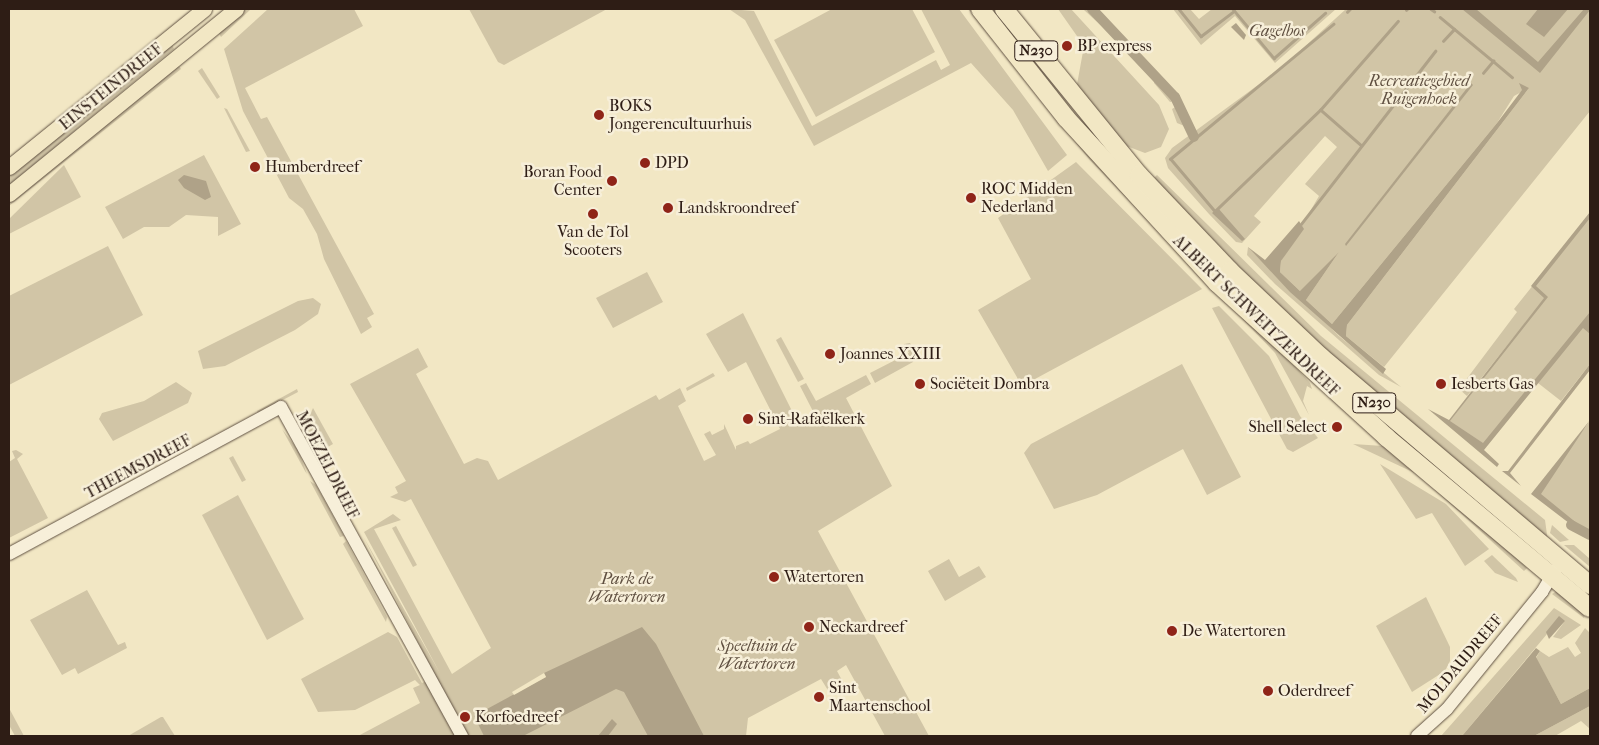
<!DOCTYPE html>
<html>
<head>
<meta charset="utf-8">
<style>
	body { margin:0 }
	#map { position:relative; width:1599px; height:745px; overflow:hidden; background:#f2e7c4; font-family:"IM FELL French Canon",serif }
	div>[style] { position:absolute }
	.green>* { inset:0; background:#d1c5a6 }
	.water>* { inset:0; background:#afa288 }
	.pier>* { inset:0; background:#f2e7c4 }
	.stream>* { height:2.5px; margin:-1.25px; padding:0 1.25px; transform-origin:1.25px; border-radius:1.25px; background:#afa288 }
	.canal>* { height:10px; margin:-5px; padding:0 5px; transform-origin:5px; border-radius:5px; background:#afa288 }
	.roads { filter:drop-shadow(0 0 1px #5f5041) drop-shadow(0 0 1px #5f5041) }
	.minor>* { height:12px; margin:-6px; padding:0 6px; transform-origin:6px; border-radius:6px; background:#f7efd9 }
	.major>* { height:15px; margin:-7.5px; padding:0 7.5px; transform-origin:7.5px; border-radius:7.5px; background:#f2e7c4 }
	.highway>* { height:18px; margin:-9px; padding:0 9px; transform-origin:9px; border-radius:9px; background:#f2e7c4 }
	.dots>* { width:14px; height:14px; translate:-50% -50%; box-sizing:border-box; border:2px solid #f7efd9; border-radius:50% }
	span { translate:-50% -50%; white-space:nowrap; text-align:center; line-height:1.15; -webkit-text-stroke:5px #f7efd9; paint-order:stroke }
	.shield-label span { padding:1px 4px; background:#f7efd9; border:1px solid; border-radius:4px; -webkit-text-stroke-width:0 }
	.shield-label { font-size:15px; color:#2e1d15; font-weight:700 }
	.park-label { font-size:16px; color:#5f4f40; font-style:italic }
	.poi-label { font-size:16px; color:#2e1d15 }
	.left { translate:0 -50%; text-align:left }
	.right { translate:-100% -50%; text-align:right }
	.street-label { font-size:16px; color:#2e1d15 }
	.frame { position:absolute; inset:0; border:10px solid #2e1d15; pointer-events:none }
</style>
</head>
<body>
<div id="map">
	<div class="green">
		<div style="clip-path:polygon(243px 9px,251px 9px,221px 37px,217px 30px)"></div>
		<div style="clip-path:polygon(268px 9px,354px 9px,363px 26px,245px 88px,261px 119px,267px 117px,374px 314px,367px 318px,372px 327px,361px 334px,324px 259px,317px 234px,303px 209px,289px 198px,243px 111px,224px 49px)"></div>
		<div style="clip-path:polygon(469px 9px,607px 9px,504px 65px,498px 62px)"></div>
		<div style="clip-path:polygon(729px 9px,754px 11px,812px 126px,936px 60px,941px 70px,950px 65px,921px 9px,959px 9px,1067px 155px,1048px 171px,1013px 110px,971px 63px,814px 146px,745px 20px)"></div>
		<div style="clip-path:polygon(832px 9px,912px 9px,935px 52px,816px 117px,774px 40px)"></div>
		<div style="clip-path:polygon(968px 9px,976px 9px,1310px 383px,1312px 389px,1307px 386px,1303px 401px,1309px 415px,1275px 353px,1089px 159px)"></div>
		<div style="clip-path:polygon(1058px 9px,1071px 9px,1159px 105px,1169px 129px,1161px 147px,1145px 153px,1124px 145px,1076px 90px,1084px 46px)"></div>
		<div style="clip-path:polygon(1089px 9px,1127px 49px,1084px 10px)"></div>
		<div style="clip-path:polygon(1173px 9px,1190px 9px,1199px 19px,1212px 9px,1336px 9px,1275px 63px,1235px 16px,1201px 45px)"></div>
		<div style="clip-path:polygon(1346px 9px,1590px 9px,1590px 111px,1384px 367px,1346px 336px,1347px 325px,1529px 88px,1514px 96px,1497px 123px,1332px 324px,1306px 300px,1339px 252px,1305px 290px,1300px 291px,1280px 272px,1281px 261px,1319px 196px,1305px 184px,1337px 147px,1325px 136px,1254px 216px,1261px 222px,1242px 243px,1236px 242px,1209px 214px,1168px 168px,1165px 158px,1172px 148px,1280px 69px)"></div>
		<div style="clip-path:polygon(171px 42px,174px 49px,9px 185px,9px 173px)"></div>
		<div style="clip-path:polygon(179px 66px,181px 69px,9px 206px,9px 201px,113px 114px)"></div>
		<div style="clip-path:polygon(202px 68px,220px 97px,217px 99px,198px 71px)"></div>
		<div style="clip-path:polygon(1155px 77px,1174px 101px,1170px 102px,1154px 83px)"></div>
		<div style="clip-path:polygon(1177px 106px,1185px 124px,1187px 127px,1177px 123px,1172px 109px)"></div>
		<div style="clip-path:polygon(224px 108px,227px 109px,250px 151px,246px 152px)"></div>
		<div style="clip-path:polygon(204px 155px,241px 224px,218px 236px,218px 217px,186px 215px,169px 227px,144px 227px,123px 239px,105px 207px)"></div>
		<div style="clip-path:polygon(1076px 162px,1202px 289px,1022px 386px,978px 310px,1031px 279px,998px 218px)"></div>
		<div style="clip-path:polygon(64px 165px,81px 197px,9px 234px,9px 219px)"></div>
		<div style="clip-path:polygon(1157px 175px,1321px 336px,1545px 520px,1548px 542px,1289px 319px,1191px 220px,1154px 178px)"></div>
		<div style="clip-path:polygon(1590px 214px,1590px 364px,1561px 401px,1538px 383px,1580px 326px,1481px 450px,1448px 423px,1545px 298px,1467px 396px,1459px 389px,1517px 312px,1514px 309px)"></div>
		<div style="clip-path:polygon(108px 246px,143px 315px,9px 385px,9px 296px)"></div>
		<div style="clip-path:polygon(1248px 247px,1339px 336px,1401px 387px,1379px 375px,1275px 284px,1247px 255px)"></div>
		<div style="clip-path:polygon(647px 272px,663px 302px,613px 328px,596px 298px)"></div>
		<div style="clip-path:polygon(313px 298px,321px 304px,318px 314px,295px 330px,225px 366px,203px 369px,198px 351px,298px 301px)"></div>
		<div style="clip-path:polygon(1219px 306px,1269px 356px,1300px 416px,1318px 438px,1293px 452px,1287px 449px,1212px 308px)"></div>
		<div style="clip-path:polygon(743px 313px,797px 421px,818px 421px,800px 386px,806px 383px,816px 401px,866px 375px,871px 384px,846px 398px,892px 486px,818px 531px,929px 736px,885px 736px,846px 665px,837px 671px,844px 684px,829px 692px,821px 679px,748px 718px,746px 736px,358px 736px,420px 703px,413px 688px,420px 685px,415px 680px,355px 710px,318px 712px,301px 679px,388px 632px,397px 637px,422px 683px,436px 677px,363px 536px,441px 675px,364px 532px,393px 514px,401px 520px,374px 529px,452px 674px,491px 648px,411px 499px,405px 502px,390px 497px,398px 493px,395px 487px,406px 481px,350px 384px,418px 348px,428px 367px,416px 374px,464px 464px,477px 458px,488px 461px,498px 480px,656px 395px,659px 400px,680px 388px,686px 401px,678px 406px,704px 461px,716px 455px,704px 434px,710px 431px,712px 435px,724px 429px,724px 424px,736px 450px,736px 446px,748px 441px,750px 444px,780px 429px,746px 362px,728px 372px,706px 334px)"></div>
		<div style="clip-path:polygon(781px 337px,804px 379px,798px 382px,776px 340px)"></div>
		<div style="clip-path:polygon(910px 343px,916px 354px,913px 362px,875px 383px,870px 373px,909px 353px,904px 344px)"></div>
		<div style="clip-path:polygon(1182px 364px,1241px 477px,1207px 495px,1183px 449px,1097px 495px,1054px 509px,1024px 453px,1031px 444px)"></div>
		<div style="clip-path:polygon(713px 373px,715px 376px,687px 391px,686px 388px)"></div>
		<div style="clip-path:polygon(176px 382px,192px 393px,188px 403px,113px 441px,99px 419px,102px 413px,144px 401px)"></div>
		<div style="clip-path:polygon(297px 389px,298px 392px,258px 413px,257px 411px)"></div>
		<div style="clip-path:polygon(313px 408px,333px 444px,319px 452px,305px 426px)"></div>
		<div style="clip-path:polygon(1590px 421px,1590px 534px,1535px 493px)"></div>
		<div style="clip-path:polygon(282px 429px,298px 450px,307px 474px,305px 471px)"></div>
		<div style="clip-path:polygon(1353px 444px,1383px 446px,1426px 477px,1527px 568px,1524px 571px,1419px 475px)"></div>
		<div style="clip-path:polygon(16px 450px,23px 454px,17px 459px,48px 518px,9px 538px,9px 462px,15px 458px,12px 451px)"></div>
		<div style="clip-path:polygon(233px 456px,246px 480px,242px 482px,229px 458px)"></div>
		<div style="clip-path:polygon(1380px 464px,1446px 504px,1489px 549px,1465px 566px,1432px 513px,1416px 519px)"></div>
		<div style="clip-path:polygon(310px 481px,316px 485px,344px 536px,340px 537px)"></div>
		<div style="clip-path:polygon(238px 495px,304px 619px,267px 640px,202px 515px)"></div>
		<div style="clip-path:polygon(1552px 525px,1561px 533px,1569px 540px,1560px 542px,1550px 533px)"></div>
		<div style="clip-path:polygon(396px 526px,417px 565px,413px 567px,392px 528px)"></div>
		<div style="clip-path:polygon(346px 541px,387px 617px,386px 622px,343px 544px)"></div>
		<div style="clip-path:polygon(1564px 545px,1574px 545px,1590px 559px,1590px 567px)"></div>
		<div style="clip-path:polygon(1492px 555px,1516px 578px,1518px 582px,1495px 573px,1484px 561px)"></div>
		<div style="clip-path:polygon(949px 559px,959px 577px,979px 566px,986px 577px,945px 601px,928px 571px)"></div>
		<div style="clip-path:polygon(87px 590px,118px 645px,125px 642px,127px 648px,78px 674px,75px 668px,62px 675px,30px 620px)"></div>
		<div style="clip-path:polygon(1557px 591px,1585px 614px,1584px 618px,1552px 594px)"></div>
		<div style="clip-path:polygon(1426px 597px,1450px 647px,1450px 661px,1445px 671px,1412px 692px,1376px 626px)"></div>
		<div style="clip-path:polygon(1554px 608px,1581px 625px,1561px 639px,1553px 637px,1565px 621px,1547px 634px,1462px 736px,1441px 736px)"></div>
		<div style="clip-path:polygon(1585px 628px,1590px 633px,1590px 688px,1561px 704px,1536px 658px,1540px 651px,1549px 657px,1568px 647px,1575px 657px,1581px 653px,1575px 643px)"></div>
		<div style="clip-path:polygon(1590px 706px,1590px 729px,1581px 721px,1555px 736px,1534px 736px)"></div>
		<div style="clip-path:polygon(9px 708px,24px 736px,15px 736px,9px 725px)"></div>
		<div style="clip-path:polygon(163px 717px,175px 736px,128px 736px,161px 717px)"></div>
	</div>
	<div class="water">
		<div style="clip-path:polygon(1462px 9px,1476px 9px,1538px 62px,1584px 9px,1590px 10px,1540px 73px)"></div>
		<div style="clip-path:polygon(1538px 9px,1568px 9px,1544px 37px,1526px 24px)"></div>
		<div style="clip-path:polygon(1236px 23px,1246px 35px,1244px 40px,1231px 27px)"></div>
		<div style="clip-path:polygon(1471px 83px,1473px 85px,1346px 246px,1345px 244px)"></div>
		<div style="clip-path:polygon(1519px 83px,1529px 88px,1347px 325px,1346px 336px,1386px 369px,1383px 374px,1290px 292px,1248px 247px,1265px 260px,1299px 221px,1304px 229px,1281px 261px,1280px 272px,1300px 291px,1339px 252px,1306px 300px,1332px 324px,1497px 123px,1522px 90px)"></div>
		<div style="clip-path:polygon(184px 175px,206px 181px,211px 197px,205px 200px,184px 188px,178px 180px)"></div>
		<div style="clip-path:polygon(1218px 208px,1245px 239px,1242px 241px,1212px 213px)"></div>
		<div style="clip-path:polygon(1590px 212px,1590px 218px,1536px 286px,1548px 297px,1450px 421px,1483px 443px,1590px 312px,1590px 334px,1583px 328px,1484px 450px,1499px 464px,1497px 467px,1428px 409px,1449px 420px,1544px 298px,1531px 286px)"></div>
		<div style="clip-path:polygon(1590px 364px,1590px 370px,1510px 473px,1521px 486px,1502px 471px,1508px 471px)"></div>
		<div style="clip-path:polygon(1590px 420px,1541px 494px,1584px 529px,1582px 533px,1531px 494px)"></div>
		<div style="clip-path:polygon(1559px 616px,1565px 621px,1549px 639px,1546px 632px)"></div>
		<div style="clip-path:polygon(642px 627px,656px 644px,704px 736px,648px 736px,624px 692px,616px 689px,523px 736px,484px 736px,474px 716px,546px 677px,544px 673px)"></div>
		<div style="clip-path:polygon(1536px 648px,1540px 651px,1536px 657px,1561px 704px,1590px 688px,1590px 706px,1534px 736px,1462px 736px)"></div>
		<div style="clip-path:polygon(612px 719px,617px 724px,608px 736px,598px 736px)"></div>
	</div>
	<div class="pier">
		<div style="clip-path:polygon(544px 673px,546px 677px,514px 695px,512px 692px)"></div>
	</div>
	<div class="stream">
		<div style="left:1179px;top:9px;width:35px;rotate:51deg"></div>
		<div style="left:1201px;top:36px;width:41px;rotate:-37.1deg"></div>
		<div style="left:1233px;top:9px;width:64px;rotate:50.1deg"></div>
		<div style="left:1274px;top:58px;width:68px;rotate:-41.4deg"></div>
		<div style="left:1431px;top:9px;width:4px;rotate:34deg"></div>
		<div style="left:1406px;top:10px;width:1px;rotate:-45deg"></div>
		<div style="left:1347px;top:12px;width:4px;rotate:-45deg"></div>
		<div style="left:1440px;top:17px;width:69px;rotate:39.7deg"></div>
		<div style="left:1334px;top:24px;width:212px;rotate:140.4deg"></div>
		<div style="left:1171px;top:159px;width:68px;rotate:49.8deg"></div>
		<div style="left:1215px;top:211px;width:146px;rotate:-43.9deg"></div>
		<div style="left:1320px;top:110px;width:118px;rotate:-48.8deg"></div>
		<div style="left:1443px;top:41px;width:16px;rotate:-47deg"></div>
		<div style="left:1483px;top:73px;width:16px;rotate:-50deg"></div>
		<div style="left:1493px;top:61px;width:25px;rotate:40deg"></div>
		<div style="left:1321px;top:110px;width:53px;rotate:41.2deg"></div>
		<div style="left:1301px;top:224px;width:219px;rotate:-52.2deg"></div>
	</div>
	<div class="canal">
		<div style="left:1092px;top:9px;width:121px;rotate:46.7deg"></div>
		<div style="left:1175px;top:97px;width:44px;rotate:64.6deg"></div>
		<div style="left:1571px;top:525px;width:21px;rotate:28deg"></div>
	</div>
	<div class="roads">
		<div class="minor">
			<div style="left:281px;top:407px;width:376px;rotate:61.2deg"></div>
			<div style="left:9px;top:554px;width:309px;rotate:-28.4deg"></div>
			<div style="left:1417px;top:736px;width:40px;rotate:-42deg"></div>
			<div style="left:1447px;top:709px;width:151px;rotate:-50.9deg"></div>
			<div style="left:1542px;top:592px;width:26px;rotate:-59deg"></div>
		</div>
		<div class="major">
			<div style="left:9px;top:167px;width:251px;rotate:-39deg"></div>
			<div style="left:9px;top:194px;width:293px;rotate:-39.2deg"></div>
		</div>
		<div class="highway">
			<div style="left:980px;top:9px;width:139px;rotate:51.7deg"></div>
			<div style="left:1066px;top:118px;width:224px;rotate:47.5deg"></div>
			<div style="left:1217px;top:283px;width:229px;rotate:42.3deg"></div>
			<div style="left:1386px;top:437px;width:266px;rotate:40deg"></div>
			<div style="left:1004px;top:9px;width:214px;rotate:50.9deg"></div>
			<div style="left:1139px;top:175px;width:132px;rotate:46.5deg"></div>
			<div style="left:1230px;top:271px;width:125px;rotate:43.4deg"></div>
			<div style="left:1321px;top:357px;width:353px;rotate:40.3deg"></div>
		</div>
	</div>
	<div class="dots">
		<div style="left:1067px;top:46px;background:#8f2418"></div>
		<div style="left:599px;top:115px;background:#8f2418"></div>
		<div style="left:645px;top:163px;background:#8f2418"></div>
		<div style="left:255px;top:167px;background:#8f2418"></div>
		<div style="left:612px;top:181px;background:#8f2418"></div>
		<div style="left:971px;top:198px;background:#8f2418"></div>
		<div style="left:668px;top:208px;background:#8f2418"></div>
		<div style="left:593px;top:214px;background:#8f2418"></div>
		<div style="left:830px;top:354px;background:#8f2418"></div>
		<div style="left:920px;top:384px;background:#8f2418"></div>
		<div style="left:1441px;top:384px;background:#8f2418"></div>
		<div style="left:748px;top:419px;background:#8f2418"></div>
		<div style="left:1337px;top:427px;background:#8f2418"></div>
		<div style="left:774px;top:577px;background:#8f2418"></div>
		<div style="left:809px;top:627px;background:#8f2418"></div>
		<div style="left:1172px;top:631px;background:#8f2418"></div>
		<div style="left:1268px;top:691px;background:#8f2418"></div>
		<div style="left:819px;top:697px;background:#8f2418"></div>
		<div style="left:465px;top:717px;background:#8f2418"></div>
	</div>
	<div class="shield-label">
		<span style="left:1036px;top:51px">N230</span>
		<span style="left:1374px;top:403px">N230</span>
	</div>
	<div class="park-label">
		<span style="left:1277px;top:31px">Gagelbos</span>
		<span style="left:1419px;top:90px">Recreatiegebied<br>Ruigenhoek</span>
		<span style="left:627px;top:588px">Park de<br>Watertoren</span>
		<span style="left:757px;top:655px">Speeltuin de<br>Watertoren</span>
	</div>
	<div class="poi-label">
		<span class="left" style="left:1077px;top:46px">BP express</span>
		<span class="left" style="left:609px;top:115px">BOKS<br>Jongerencultuurhuis</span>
		<span class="left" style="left:655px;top:163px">DPD</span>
		<span class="left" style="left:265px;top:167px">Humberdreef</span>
		<span class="right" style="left:602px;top:181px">Boran Food<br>Center</span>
		<span class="left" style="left:981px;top:198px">ROC Midden<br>Nederland</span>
		<span class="left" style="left:678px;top:208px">Landskroondreef</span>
		<span style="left:593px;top:241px">Van de Tol<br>Scooters</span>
		<span class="left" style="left:840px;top:354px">Joannes XXIII</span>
		<span class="left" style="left:930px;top:384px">Sociëteit Dombra</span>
		<span class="left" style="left:1451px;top:384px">Iesberts Gas</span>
		<span class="left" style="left:758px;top:419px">Sint-Rafaëlkerk</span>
		<span class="right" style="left:1327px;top:427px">Shell Select</span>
		<span class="left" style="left:784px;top:577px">Watertoren</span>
		<span class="left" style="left:819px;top:627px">Neckardreef</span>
		<span class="left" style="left:1182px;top:631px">De Watertoren</span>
		<span class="left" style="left:829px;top:697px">Sint<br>Maartenschool</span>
		<span class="left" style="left:1278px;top:691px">Oderdreef</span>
		<span class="left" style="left:475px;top:717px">Korfoedreef</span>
	</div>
	<div class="street-label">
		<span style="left:111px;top:87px;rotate:-39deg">EINSTEINDREEF</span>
		<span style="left:1256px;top:316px;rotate:44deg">ALBERT SCHWEITZERDREEF</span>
		<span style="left:327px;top:465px;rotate:63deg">MOEZELDREEF</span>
		<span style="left:138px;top:467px;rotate:-28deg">THEEMSDREEF</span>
		<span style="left:1460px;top:664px;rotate:-50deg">MOLDAUDREEF</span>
	</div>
	<div class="frame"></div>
</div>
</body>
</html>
